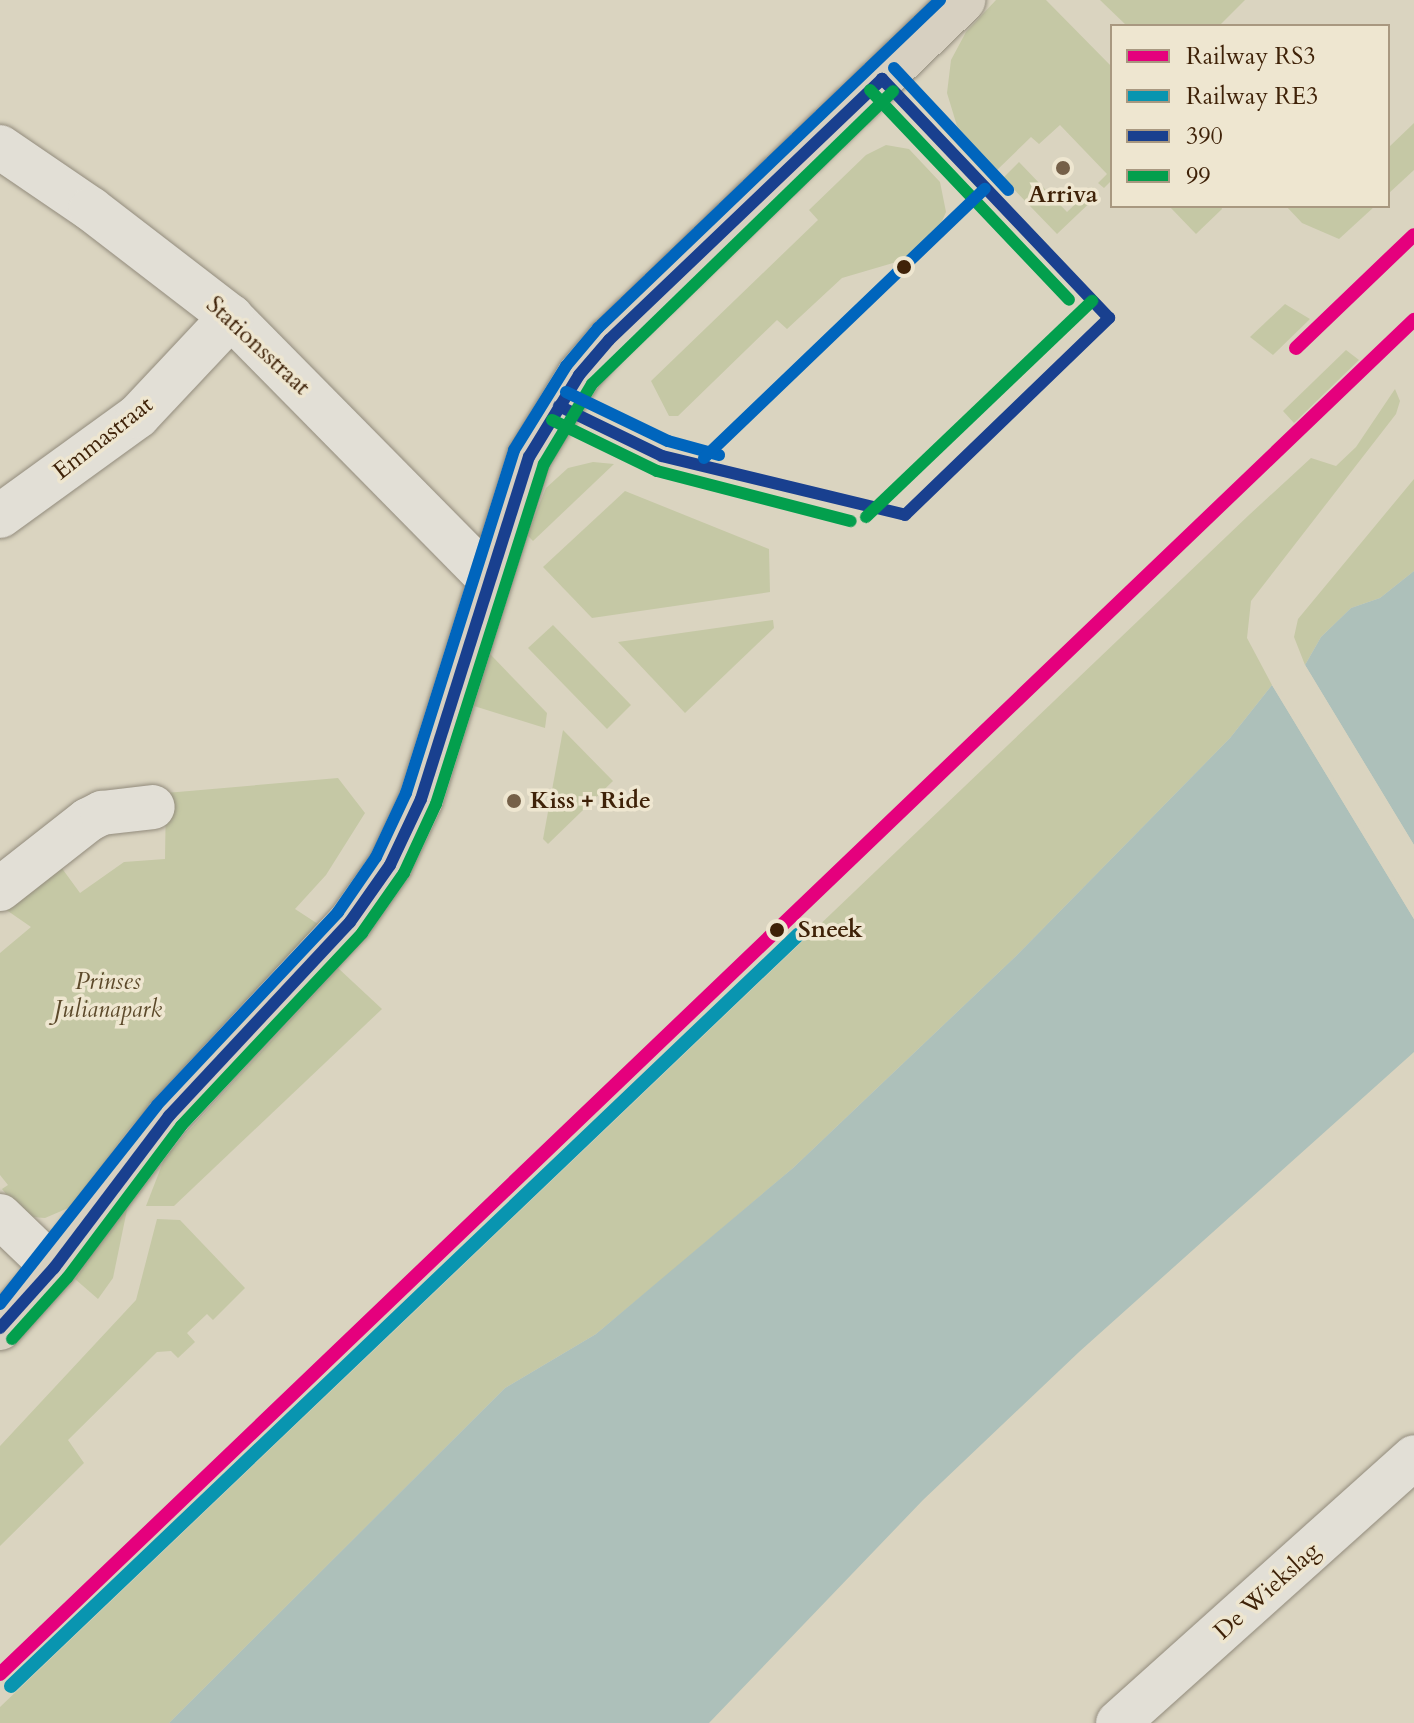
<!DOCTYPE html>
<html>
<head>
<meta charset="utf-8">
<style>
	body { margin:0 }
	#map { position:relative; width:1414px; height:1723px; overflow:hidden; background:#dad4c0; font-family:Cardo,serif }
	div>[style] { position:absolute }
	.green>* { inset:0; background:#c5c8a5 }
	.water>* { inset:0; background:#adc0ba }
	.pier>* { inset:0; background:#dad4c0 }
	.roads { filter:drop-shadow(0 0 2px #928b7c) drop-shadow(0 0 2px #928b7c) }
	.minor>* { height:44px; margin:-22px; padding:0 22px; transform-origin:22px; border-radius:22px; background:#e2dfd6 }
	.major>* { height:44px; margin:-22px; padding:0 22px; transform-origin:22px; border-radius:22px; background:#d7d0c1 }
	.bus-1>* { height:12px; margin:-6px; padding:0 6px; transform-origin:6px; border-radius:6px; background:#19408f }
	.bus-2>* { height:12px; margin:-6px; padding:0 6px; transform-origin:6px; border-radius:6px; background:#039f4d }
	.bus-3>* { height:12px; margin:-6px; padding:0 6px; transform-origin:6px; border-radius:6px; background:#0065bd }
	.rail-1>* { height:14px; margin:-7px; padding:0 7px; transform-origin:7px; border-radius:7px; background:#e5007d }
	.rail-2>* { height:14px; margin:-7px; padding:0 7px; transform-origin:7px; border-radius:7px; background:#0995b0 }
	.dots>* { width:22px; height:22px; translate:-50% -50%; box-sizing:border-box; border:4px solid #eee6d0; border-radius:50% }
	span { translate:-50% -50%; white-space:nowrap; text-align:center; line-height:1.15; -webkit-text-stroke:7px #eee6d0; paint-order:stroke }
	.poi-label { font-size:24px; color:#3f2208; font-weight:700 }
	.left { translate:0 -50%; text-align:left }
	.street-label { font-size:24px; color:#3f2208 }
	.stop-label { font-size:24px; color:#3f2208; font-weight:700 }
	.park-label { font-size:24px; color:#5c492a; font-style:italic }
	.legend { position:absolute; left:1110px; top:24px; width:280px; height:184px; box-sizing:border-box; background:#eee6d0; border:2px solid #a89880; margin:0; padding:10px 14px; list-style:none; font-size:24px; color:#3f2208 }
	.legend li { display:flex; align-items:center; gap:16px; height:40px }
	.legend b { width:40px; border:2px solid #a89880 }
</style>
</head>
<body>
<div id="map">
	<div class="green">
		<div style="clip-path:polygon(996px 0,1046px 0,1112px 67px,1112px 180px,1104px 188px,1098px 183px,1107px 174px,1060px 125px,1039px 144px,1031px 137px,996px 171px,957px 126px,947px 93px,951px 60px,966px 32px)"></div>
		<div style="clip-path:polygon(1100px 0,1245px 0,1219px 26px,1127px 26px)"></div>
		<div style="clip-path:polygon(1414px 123px,1414px 170px,1388px 194px,1388px 148px)"></div>
		<div style="clip-path:polygon(886px 145px,909px 149px,940px 182px,946px 212px,933px 242px,910px 258px,842px 278px,787px 329px,777px 320px,678px 416px,669px 416px,651px 381px,818px 220px,809px 210px,866px 155px)"></div>
		<div style="clip-path:polygon(1019px 162px,1067px 212px,1093px 187px,1099px 194px,1057px 234px,1003px 178px)"></div>
		<div style="clip-path:polygon(1169px 206px,1221px 206px,1222px 209px,1196px 234px)"></div>
		<div style="clip-path:polygon(1286px 206px,1375px 206px,1339px 239px,1302px 223px)"></div>
		<div style="clip-path:polygon(1285px 304px,1310px 319px,1273px 355px,1250px 337px)"></div>
		<div style="clip-path:polygon(1346px 350px,1359px 360px,1294px 423px,1283px 411px)"></div>
		<div style="clip-path:polygon(1395px 389px,1400px 401px,1396px 414px,1251px 601px,1247px 638px,1272px 685px,1230px 738px,1016px 956px,793px 1168px,673px 1270px,596px 1334px,505px 1388px,169px 1723px,0 1723px,0 1707px,1249px 515px,1311px 458px,1336px 466px,1356px 447px)"></div>
		<div style="clip-path:polygon(593px 462px,614px 464px,533px 541px,527px 535px,546px 488px,568px 468px)"></div>
		<div style="clip-path:polygon(1414px 479px,1414px 571px,1380px 598px,1351px 608px,1321px 637px,1305px 665px,1294px 637px,1298px 619px)"></div>
		<div style="clip-path:polygon(625px 491px,769px 549px,770px 592px,592px 618px,543px 567px)"></div>
		<div style="clip-path:polygon(773px 620px,774px 628px,685px 713px,618px 642px)"></div>
		<div style="clip-path:polygon(553px 625px,631px 705px,607px 729px,528px 648px)"></div>
		<div style="clip-path:polygon(490px 654px,547px 713px,545px 728px,474px 706px)"></div>
		<div style="clip-path:polygon(563px 730px,613px 781px,548px 844px,543px 839px)"></div>
		<div style="clip-path:polygon(338px 778px,365px 813px,326px 875px,295px 909px,318px 924px,129px 1129px,73px 1206px,45px 1218px,32px 1217px,15px 1205px,2px 1189px,8px 1185px,0 1175px,0 953px,31px 927px,5px 909px,61px 867px,80px 893px,124px 862px,165px 859px,166px 793px)"></div>
		<div style="clip-path:polygon(338px 968px,382px 1009px,174px 1206px,146px 1206px,165px 1157px)"></div>
		<div style="clip-path:polygon(129px 1200px,113px 1278px,98px 1299px,75px 1279px)"></div>
		<div style="clip-path:polygon(157px 1219px,180px 1220px,245px 1288px,213px 1320px,207px 1314px,187px 1333px,195px 1342px,178px 1358px,171px 1351px,157px 1352px,68px 1440px,84px 1463px,0 1546px,0 1446px,136px 1300px)"></div>
	</div>
	<div class="water">
		<div style="clip-path:polygon(1414px 571px,1414px 845px,1305px 665px,1321px 637px,1351px 608px,1380px 598px)"></div>
		<div style="clip-path:polygon(1272px 685px,1414px 919px,1414px 1052px,1079px 1352px,923px 1500px,709px 1723px,169px 1723px,505px 1388px,596px 1334px,793px 1168px,1016px 956px,1230px 738px)"></div>
	</div>
	<div class="pier">
		<div style="clip-path:polygon(1305px 665px,1414px 845px,1414px 849px,1301px 667px)"></div>
		<div style="clip-path:polygon(1275px 683px,1414px 911px,1414px 919px,1272px 685px)"></div>
	</div>
	<div class="roads">
		<div class="minor">
			<div style="left:0;top:147px;width:110px;rotate:34.3deg"></div>
			<div style="left:91px;top:209px;width:177px;rotate:37.6deg"></div>
			<div style="left:231px;top:317px;width:366px;rotate:45.4deg"></div>
			<div style="left:0;top:516px;width:170px;rotate:-35.9deg"></div>
			<div style="left:138px;top:416px;width:136px;rotate:-46.8deg"></div>
			<div style="left:0;top:889px;width:112px;rotate:-38.1deg"></div>
			<div style="left:88px;top:820px;width:16px;rotate:-27deg"></div>
			<div style="left:102px;top:813px;width:51px;rotate:-6.7deg"></div>
			<div style="left:0;top:1216px;width:75px;rotate:43.9deg"></div>
			<div style="left:1118px;top:1723px;width:398px;rotate:-41.9deg"></div>
		</div>
		<div class="major">
			<div style="left:0;top:1328px;width:81px;rotate:-48deg"></div>
			<div style="left:54px;top:1268px;width:191px;rotate:-52.9deg"></div>
			<div style="left:169px;top:1116px;width:265px;rotate:-47deg"></div>
			<div style="left:350px;top:922px;width:70px;rotate:-54.9deg"></div>
			<div style="left:390px;top:865px;width:73px;rotate:-64.8deg"></div>
			<div style="left:421px;top:799px;width:359px;rotate:-72.5deg"></div>
			<div style="left:529px;top:457px;width:96px;rotate:-58.6deg"></div>
			<div style="left:579px;top:375px;width:46px;rotate:-49.4deg"></div>
			<div style="left:609px;top:340px;width:491px;rotate:-43.8deg"></div>
		</div>
	</div>
	<div class="bus-1">
		<div style="left:559px;top:406px;width:114px;rotate:25.9deg"></div>
		<div style="left:662px;top:456px;width:250px;rotate:13.6deg"></div>
		<div style="left:905px;top:515px;width:284px;rotate:-44deg"></div>
		<div style="left:1109px;top:318px;width:330px;rotate:-133.5deg"></div>
		<div style="left:0;top:1328px;width:81px;rotate:-48deg"></div>
		<div style="left:54px;top:1268px;width:191px;rotate:-52.9deg"></div>
		<div style="left:169px;top:1116px;width:265px;rotate:-47deg"></div>
		<div style="left:350px;top:922px;width:70px;rotate:-54.9deg"></div>
		<div style="left:390px;top:865px;width:73px;rotate:-64.8deg"></div>
		<div style="left:421px;top:799px;width:359px;rotate:-72.5deg"></div>
		<div style="left:529px;top:457px;width:96px;rotate:-58.6deg"></div>
		<div style="left:579px;top:375px;width:46px;rotate:-49.4deg"></div>
		<div style="left:609px;top:340px;width:378px;rotate:-43.7deg"></div>
	</div>
	<div class="bus-2">
		<div style="left:870px;top:90px;width:289px;rotate:46.5deg"></div>
		<div style="left:552px;top:420px;width:117px;rotate:25.9deg"></div>
		<div style="left:657px;top:471px;width:200px;rotate:14.5deg"></div>
		<div style="left:866px;top:517px;width:313px;rotate:-43.7deg"></div>
		<div style="left:12px;top:1339px;width:82px;rotate:-48deg"></div>
		<div style="left:67px;top:1278px;width:190px;rotate:-53.1deg"></div>
		<div style="left:181px;top:1126px;width:265px;rotate:-46.8deg"></div>
		<div style="left:362px;top:933px;width:73px;rotate:-55deg"></div>
		<div style="left:404px;top:873px;width:76px;rotate:-65.1deg"></div>
		<div style="left:436px;top:804px;width:357px;rotate:-72.4deg"></div>
		<div style="left:544px;top:464px;width:93px;rotate:-59deg"></div>
		<div style="left:592px;top:384px;width:420px;rotate:-44.2deg"></div>
	</div>
	<div class="bus-3">
		<div style="left:894px;top:68px;width:167px;rotate:46.9deg"></div>
		<div style="left:566px;top:392px;width:113px;rotate:25.7deg"></div>
		<div style="left:668px;top:441px;width:53px;rotate:15.4deg"></div>
		<div style="left:704px;top:458px;width:389px;rotate:-43.8deg"></div>
		<div style="left:0;top:1304px;width:253px;rotate:-51.7deg"></div>
		<div style="left:157px;top:1105px;width:265px;rotate:-46.8deg"></div>
		<div style="left:338px;top:912px;width:67px;rotate:-55.4deg"></div>
		<div style="left:376px;top:857px;width:71px;rotate:-64.9deg"></div>
		<div style="left:406px;top:793px;width:360px;rotate:-72.5deg"></div>
		<div style="left:514px;top:450px;width:99px;rotate:-58.2deg"></div>
		<div style="left:566px;top:366px;width:50px;rotate:-49.9deg"></div>
		<div style="left:598px;top:328px;width:474px;rotate:-43.8deg"></div>
	</div>
	<div class="rail-1">
		<div style="left:1296px;top:348px;width:163px;rotate:-43.8deg"></div>
		<div style="left:0;top:1674px;width:1958px;rotate:-43.76deg"></div>
	</div>
	<div class="rail-2">
		<div style="left:11px;top:1686px;width:1089px;rotate:-43.66deg"></div>
	</div>
	<div class="dots">
		<div style="left:1063px;top:168px;background:#756048"></div>
		<div style="left:904px;top:267px;background:#3f2208"></div>
		<div style="left:514px;top:801px;background:#756048"></div>
		<div style="left:777px;top:930px;background:#3f2208"></div>
	</div>
	<div class="poi-label">
		<span style="left:1063px;top:195px">Arriva</span>
		<span class="left" style="left:530px;top:801px">Kiss + Ride</span>
	</div>
	<div class="street-label">
		<span style="left:258px;top:346px;rotate:43deg">Stationsstraat</span>
		<span style="left:103px;top:438px;rotate:-38deg">Emmastraat</span>
		<span style="left:1267px;top:1591px;rotate:-42deg">De Wiekslag</span>
	</div>
	<div class="stop-label">
		<span class="left" style="left:798px;top:930px">Sneek</span>
	</div>
	<div class="park-label">
		<span style="left:108px;top:996px">Prinses<br>Julianapark</span>
	</div>
	<ul class="legend">
	<li><b style="height:10px;background:#e5007d"></b>Railway RS3</li>
	<li><b style="height:10px;background:#0995b0"></b>Railway RE3</li>
	<li><b style="height:10px;background:#19408f"></b>390</li>
	<li><b style="height:10px;background:#039f4d"></b>99</li>
	</ul>
</div>
</body>
</html>
